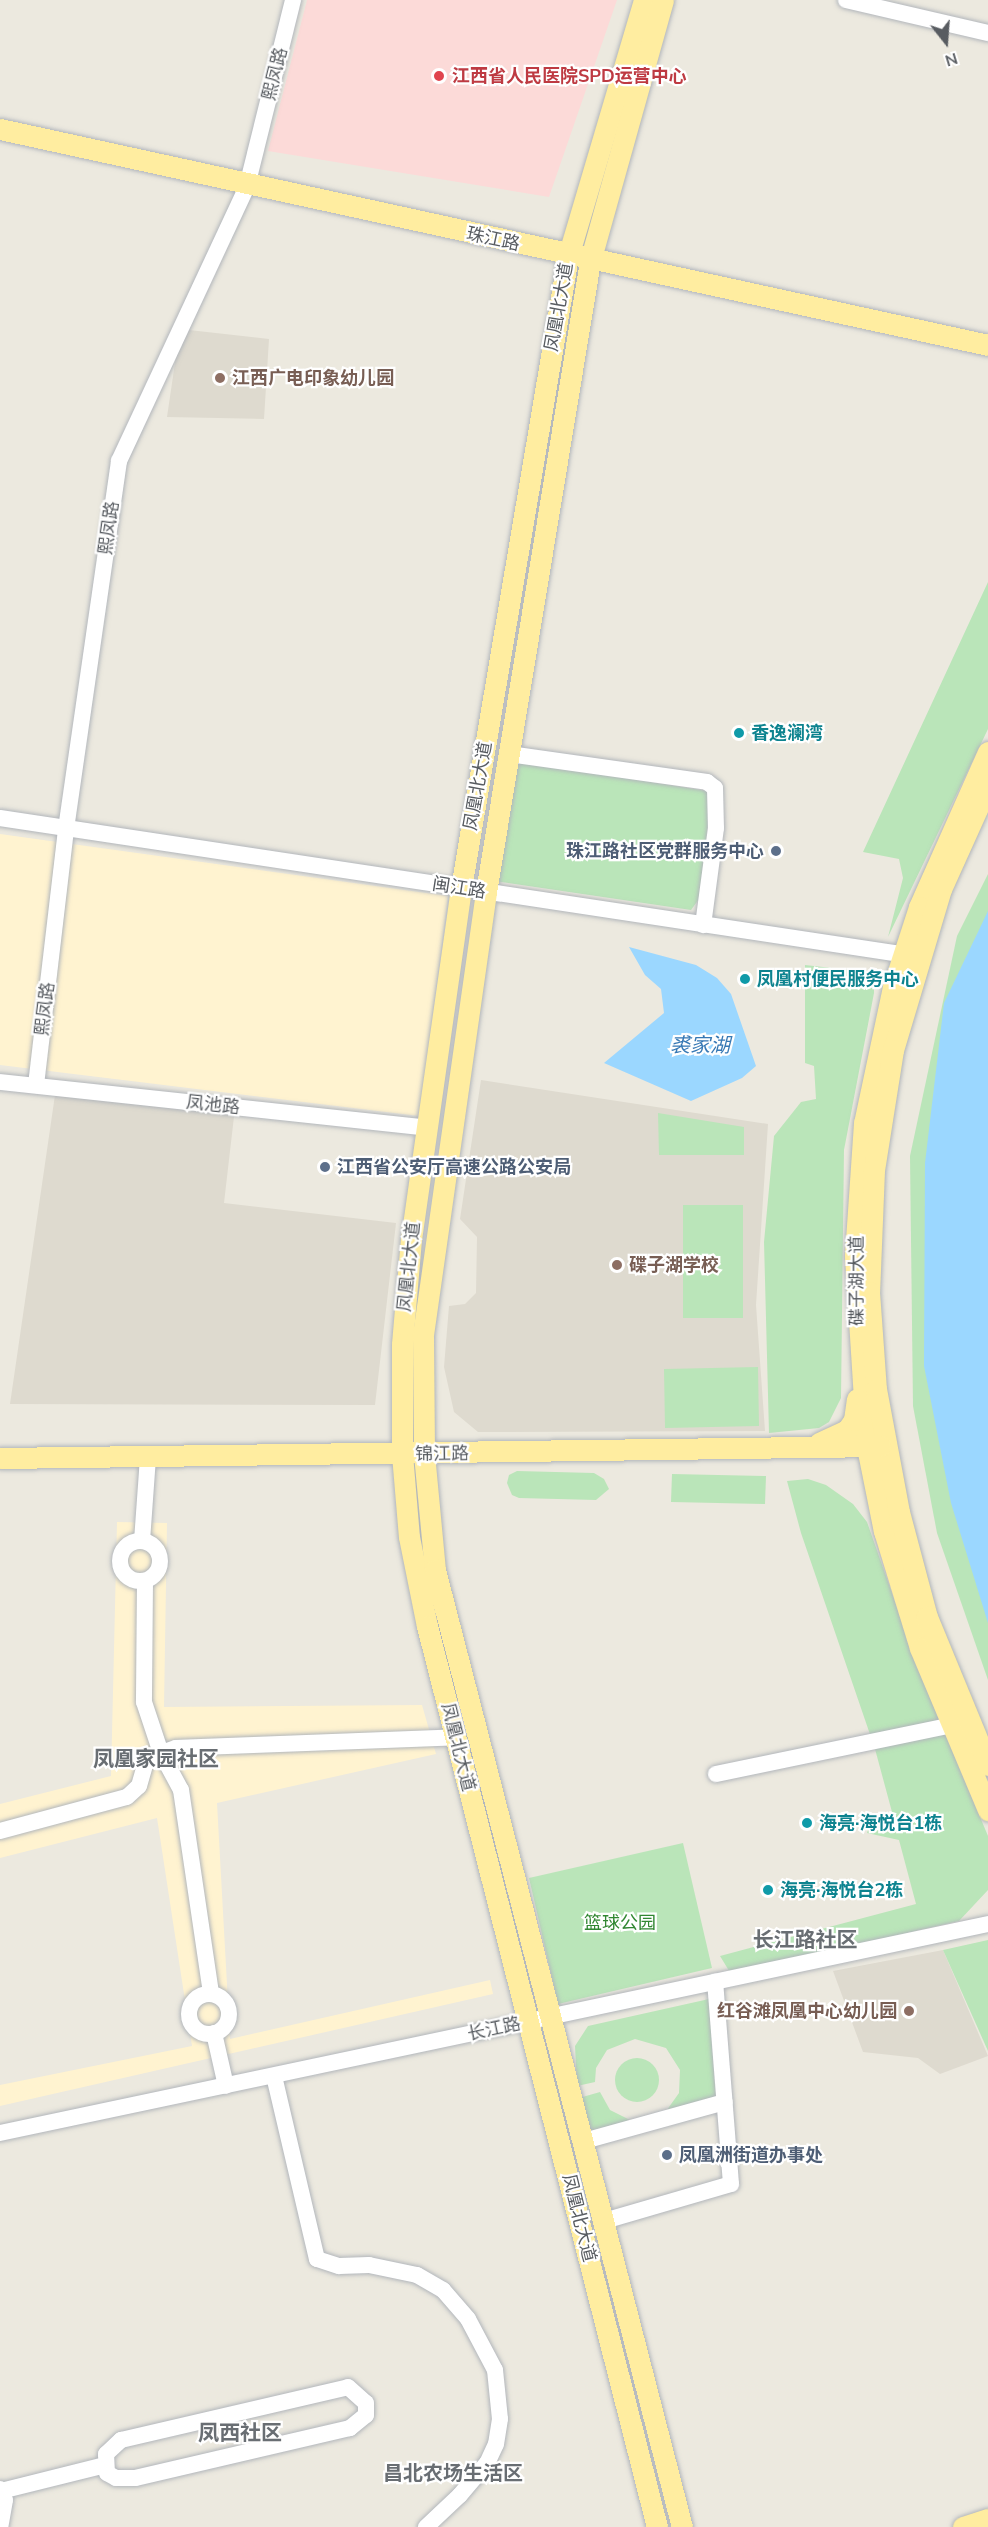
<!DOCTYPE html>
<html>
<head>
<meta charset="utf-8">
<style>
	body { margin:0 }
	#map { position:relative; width:988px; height:2527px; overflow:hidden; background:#ece9df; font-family:"Nunito Sans","Noto Sans SC",sans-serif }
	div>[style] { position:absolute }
	.commercial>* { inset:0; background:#fff3d0 }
	.education>* { inset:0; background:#dedacf }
	.medical>* { inset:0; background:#fcdad8 }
	.green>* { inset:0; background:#bae5b9 }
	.round { border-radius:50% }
	.water>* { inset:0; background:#9bd7ff }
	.roads { filter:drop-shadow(0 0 2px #b2b6bb) drop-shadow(0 0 2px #b2b6bb) }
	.minor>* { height:16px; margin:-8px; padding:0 8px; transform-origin:8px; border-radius:8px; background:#fff }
	.minor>.ring { margin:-8px; padding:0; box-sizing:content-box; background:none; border:16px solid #fff; border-radius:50% }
	.major>* { height:21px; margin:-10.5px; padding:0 10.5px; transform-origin:10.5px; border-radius:10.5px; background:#ffeda0 }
	.dots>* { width:16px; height:16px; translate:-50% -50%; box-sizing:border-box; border:3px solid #fff; border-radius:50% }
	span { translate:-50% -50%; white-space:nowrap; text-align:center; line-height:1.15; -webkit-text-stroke:4.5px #fff; paint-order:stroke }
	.street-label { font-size:18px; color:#585c61 }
	.health-label { font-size:18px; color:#be3a42; font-weight:700 }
	.left { translate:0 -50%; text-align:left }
	.education-label { font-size:18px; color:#785e54; font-weight:700 }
	.right { translate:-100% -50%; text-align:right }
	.culture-label { font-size:18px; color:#0d838f; font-weight:700 }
	.service-label { font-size:18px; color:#4e5e75; font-weight:700 }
	.park-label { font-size:18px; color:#318732 }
	.water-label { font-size:20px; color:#3678b4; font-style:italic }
	.neighbourhood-label { font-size:20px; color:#696e73; font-weight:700 }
	.quarter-label { font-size:21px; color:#696e73; font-weight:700 }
	.north { position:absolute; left:916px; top:12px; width:60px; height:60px; -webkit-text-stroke:4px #fff; paint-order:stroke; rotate:163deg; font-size:16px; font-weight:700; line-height:24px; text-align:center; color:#585c61 }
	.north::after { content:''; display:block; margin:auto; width:21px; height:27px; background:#585c61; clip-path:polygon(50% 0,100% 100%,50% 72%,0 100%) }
</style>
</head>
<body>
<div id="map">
	<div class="commercial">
		<div style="clip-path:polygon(0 834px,448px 896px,419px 1116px,0 1065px)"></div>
		<div style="clip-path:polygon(117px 1522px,167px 1523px,164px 1707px,422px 1705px,436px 1754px,217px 1803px,230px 2039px,490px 1980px,493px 1994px,0 2106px,0 2085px,192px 2046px,157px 1818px,0 1858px,0 1804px,111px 1776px)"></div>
	</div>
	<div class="education">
		<div style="clip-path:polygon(180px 329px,269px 339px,264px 419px,167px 417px)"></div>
		<div style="clip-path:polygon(481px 1080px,768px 1124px,756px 1305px,765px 1431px,478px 1432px,454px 1412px,444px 1367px,449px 1306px,465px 1304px,476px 1293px,477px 1237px,460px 1219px)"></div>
		<div style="clip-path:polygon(55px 1095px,235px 1108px,224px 1203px,396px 1223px,375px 1405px,10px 1404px)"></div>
		<div style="clip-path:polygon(943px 1950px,988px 2056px,940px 2074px,918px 2058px,863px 2052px,833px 1971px)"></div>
	</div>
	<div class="medical">
		<div style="clip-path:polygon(307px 0,617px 0,549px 197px,268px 151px)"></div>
	</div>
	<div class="green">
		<div style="clip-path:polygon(988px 582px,988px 729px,888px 937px,903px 878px,899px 859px,863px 852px)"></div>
		<div style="clip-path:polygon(515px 760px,707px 791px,710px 806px,699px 899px,691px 910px,494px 881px)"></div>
		<div style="clip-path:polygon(988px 874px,988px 1680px,937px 1533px,913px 1406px,910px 1156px,957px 936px)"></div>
		<div style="clip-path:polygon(805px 965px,868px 972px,874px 980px,874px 993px,844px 1150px,841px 1398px,829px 1422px,819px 1428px,769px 1433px,764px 1242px,774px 1136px,801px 1102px,816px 1099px,814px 1066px,805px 1063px)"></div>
		<div style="clip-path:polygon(658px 1113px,744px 1127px,744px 1155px,659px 1155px)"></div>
		<div style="clip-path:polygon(683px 1205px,743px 1205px,743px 1318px,683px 1318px)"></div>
		<div style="clip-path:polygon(758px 1367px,759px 1426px,665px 1428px,664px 1369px)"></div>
		<div style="clip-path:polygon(517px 1471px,594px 1473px,604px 1479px,609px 1489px,596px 1500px,519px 1498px,512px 1495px,507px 1483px,509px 1475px)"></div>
		<div style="clip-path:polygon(672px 1474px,766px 1476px,765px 1504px,671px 1502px)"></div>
		<div style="clip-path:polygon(808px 1479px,826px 1485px,853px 1504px,867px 1522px,921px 1676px,988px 1836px,988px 1890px,959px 1921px,731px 1974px,720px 1956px,916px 1904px,899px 1840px,867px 1833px,869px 1827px,892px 1812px,875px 1749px,801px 1533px,787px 1481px)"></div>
		<div style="clip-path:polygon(683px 1843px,712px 1968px,558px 2004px,529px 1878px)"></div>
		<div style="clip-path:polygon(988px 1940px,988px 2051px,943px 1950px)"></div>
		<div style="clip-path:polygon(709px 1999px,716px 2100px,664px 2114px,679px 2093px,680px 2070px,666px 2048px,635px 2039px,607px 2050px,596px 2068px,595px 2082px,577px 2086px,575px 2046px,588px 2026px)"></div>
		<div class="round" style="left:615px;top:2058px;width:44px;height:44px"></div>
		<div style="clip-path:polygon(600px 2092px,610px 2110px,632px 2121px,588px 2132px,579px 2098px)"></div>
	</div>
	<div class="water">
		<div style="clip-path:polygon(988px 911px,988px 1623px,951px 1503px,924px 1366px,925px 1163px,944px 1003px)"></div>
		<div style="clip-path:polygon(629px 947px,696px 965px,717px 978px,731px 994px,756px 1066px,742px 1078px,691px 1101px,604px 1063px,664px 1013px,661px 989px,645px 975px)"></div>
	</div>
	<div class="roads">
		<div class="minor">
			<div style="left:846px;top:0;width:146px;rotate:13.1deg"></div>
			<div style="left:509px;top:754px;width:200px;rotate:8deg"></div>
			<div style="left:707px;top:782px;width:10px;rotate:37deg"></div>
			<div style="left:715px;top:788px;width:40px;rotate:88.6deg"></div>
			<div style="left:716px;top:828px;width:98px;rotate:97.6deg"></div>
			<div style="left:0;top:818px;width:924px;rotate:8.59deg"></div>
			<div style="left:0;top:1082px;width:429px;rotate:6.1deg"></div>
			<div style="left:36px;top:1085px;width:258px;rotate:-83.3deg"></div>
			<div style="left:66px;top:829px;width:372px;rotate:-81.8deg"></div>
			<div style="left:119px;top:461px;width:303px;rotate:-65deg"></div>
			<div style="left:247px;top:186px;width:192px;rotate:-76.1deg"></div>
			<div style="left:142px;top:1541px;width:84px;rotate:-85.9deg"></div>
			<div class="ring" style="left:120px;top:1541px;width:24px;height:24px"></div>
			<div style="left:145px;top:1581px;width:121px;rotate:90.5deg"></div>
			<div style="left:144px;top:1702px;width:54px;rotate:71.6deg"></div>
			<div style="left:161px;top:1753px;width:42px;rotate:61.6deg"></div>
			<div style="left:181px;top:1790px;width:206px;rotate:81.6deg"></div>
			<div style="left:716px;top:1774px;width:241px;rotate:-11.7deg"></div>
			<div style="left:0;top:1831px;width:131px;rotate:-15deg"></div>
			<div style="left:127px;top:1797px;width:16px;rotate:-43deg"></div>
			<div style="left:139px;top:1786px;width:29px;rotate:-74deg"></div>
			<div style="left:147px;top:1758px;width:31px;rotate:-19deg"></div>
			<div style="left:176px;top:1748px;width:280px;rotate:-2.2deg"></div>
			<div class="ring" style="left:189px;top:1994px;width:24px;height:24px"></div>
			<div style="left:214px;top:2033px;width:54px;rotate:77.2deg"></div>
			<div style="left:274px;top:2076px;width:188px;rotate:76.8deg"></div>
			<div style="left:317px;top:2259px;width:23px;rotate:18deg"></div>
			<div style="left:339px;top:2266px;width:30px;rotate:-2deg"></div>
			<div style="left:369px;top:2265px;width:49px;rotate:11.8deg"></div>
			<div style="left:417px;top:2275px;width:30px;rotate:30deg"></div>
			<div style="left:443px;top:2290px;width:38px;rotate:49deg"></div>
			<div style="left:468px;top:2319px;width:58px;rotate:62.1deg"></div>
			<div style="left:495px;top:2370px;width:49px;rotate:84.2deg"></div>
			<div style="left:500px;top:2419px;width:25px;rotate:99deg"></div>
			<div style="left:496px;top:2444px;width:21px;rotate:115deg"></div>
			<div style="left:487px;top:2463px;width:42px;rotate:130.2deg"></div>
			<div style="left:460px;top:2495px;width:47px;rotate:136.7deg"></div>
			<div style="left:0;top:2133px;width:1010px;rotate:-11.94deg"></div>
			<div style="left:584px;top:2141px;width:146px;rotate:-15.5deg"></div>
			<div style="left:604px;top:2221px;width:132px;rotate:-16.2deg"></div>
			<div style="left:731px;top:2184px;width:203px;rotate:-94.5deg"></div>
			<div style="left:348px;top:2387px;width:24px;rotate:42deg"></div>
			<div style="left:366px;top:2403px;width:12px;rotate:90deg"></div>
			<div style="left:366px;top:2415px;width:21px;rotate:141deg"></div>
			<div style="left:350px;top:2428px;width:221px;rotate:166.9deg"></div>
			<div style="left:135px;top:2478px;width:19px;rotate:180deg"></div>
			<div style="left:116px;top:2478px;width:10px;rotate:-151deg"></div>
			<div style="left:107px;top:2473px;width:19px;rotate:-93deg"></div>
			<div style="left:106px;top:2454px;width:21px;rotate:-43deg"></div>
			<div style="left:121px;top:2440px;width:233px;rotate:-13.1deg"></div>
			<div style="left:0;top:2489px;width:12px;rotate:66deg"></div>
			<div style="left:5px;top:2500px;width:27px;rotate:100deg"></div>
			<div style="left:1px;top:2491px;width:107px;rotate:-14deg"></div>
		</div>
		<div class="major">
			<div style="left:644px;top:0;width:267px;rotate:106.5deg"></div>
			<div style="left:568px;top:256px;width:641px;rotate:99.61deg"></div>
			<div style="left:461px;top:888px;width:355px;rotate:98.1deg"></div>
			<div style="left:411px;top:1239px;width:105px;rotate:94.9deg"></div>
			<div style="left:402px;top:1344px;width:110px;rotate:90deg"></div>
			<div style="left:402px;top:1454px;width:83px;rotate:85.2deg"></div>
			<div style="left:409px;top:1537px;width:91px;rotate:78.6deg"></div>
			<div style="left:427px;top:1626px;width:930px;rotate:75.68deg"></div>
			<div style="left:663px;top:0;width:271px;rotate:105.6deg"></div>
			<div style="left:590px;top:261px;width:640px;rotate:99.36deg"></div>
			<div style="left:486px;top:892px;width:449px;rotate:98.1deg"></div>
			<div style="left:423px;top:1337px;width:117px;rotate:89.5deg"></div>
			<div style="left:424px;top:1454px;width:117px;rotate:84.6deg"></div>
			<div style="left:435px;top:1570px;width:988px;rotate:75.53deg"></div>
			<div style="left:0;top:129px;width:1011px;rotate:12.33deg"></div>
			<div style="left:988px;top:752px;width:170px;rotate:114deg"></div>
			<div style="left:919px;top:907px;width:84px;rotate:108deg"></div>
			<div style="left:893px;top:987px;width:139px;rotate:102deg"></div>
			<div style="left:864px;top:1123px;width:133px;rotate:93.9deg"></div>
			<div style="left:855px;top:1256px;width:191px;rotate:86.4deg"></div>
			<div style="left:867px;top:1447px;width:86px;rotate:78.6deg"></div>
			<div style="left:884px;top:1531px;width:122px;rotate:72.9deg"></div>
			<div style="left:920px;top:1648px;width:176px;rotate:67.2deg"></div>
			<div style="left:988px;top:785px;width:114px;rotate:114.3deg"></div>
			<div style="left:941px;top:889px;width:168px;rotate:106.6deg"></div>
			<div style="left:893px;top:1050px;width:121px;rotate:99deg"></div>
			<div style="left:874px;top:1170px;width:122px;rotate:92.3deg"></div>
			<div style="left:869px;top:1292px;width:97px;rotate:85.9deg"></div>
			<div style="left:876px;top:1389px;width:125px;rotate:79.4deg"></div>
			<div style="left:899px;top:1512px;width:109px;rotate:75.1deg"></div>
			<div style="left:927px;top:1617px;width:160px;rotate:67.6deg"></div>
			<div style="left:819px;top:1443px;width:31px;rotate:-25deg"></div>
			<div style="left:847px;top:1430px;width:12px;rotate:-55deg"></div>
			<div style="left:854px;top:1420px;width:21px;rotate:-82deg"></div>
			<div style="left:0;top:1458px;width:880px;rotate:-0.78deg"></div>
			<div style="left:963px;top:2527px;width:26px;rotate:-18deg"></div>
		</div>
	</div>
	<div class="dots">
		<div style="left:439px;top:76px;background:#e0444e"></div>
		<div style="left:220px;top:378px;background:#8d6e63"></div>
		<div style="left:739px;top:733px;background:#0f9aa8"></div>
		<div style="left:776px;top:851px;background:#5c6f8a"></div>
		<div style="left:745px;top:979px;background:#0f9aa8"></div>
		<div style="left:325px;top:1167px;background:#5c6f8a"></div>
		<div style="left:617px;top:1265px;background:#8d6e63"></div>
		<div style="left:807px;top:1823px;background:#0f9aa8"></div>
		<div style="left:768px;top:1890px;background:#0f9aa8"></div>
		<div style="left:909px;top:2011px;background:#8d6e63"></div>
		<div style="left:667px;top:2155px;background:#5c6f8a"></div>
	</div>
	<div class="street-label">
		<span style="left:275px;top:74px;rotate:-76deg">熙凤路</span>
		<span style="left:493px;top:239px;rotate:12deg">珠江路</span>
		<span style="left:559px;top:307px;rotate:-80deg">凤凰北大道</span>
		<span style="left:109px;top:528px;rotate:-82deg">熙凤路</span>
		<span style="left:478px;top:786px;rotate:-80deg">凤凰北大道</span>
		<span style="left:459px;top:888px;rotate:9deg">闽江路</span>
		<span style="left:45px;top:1009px;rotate:-83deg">熙凤路</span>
		<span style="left:213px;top:1105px;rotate:6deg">凤池路</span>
		<span style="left:409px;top:1267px;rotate:-84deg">凤凰北大道</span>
		<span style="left:857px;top:1281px;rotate:-90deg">碟子湖大道</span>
		<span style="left:442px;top:1454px;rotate:-1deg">锦江路</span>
		<span style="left:458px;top:1747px;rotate:76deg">凤凰北大道</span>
		<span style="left:494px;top:2029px;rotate:-12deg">长江路</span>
		<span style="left:579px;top:2218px;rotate:76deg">凤凰北大道</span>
	</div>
	<div class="health-label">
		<span class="left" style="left:452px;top:76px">江西省人民医院SPD运营中心</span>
	</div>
	<div class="education-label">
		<span class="left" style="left:232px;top:378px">江西广电印象幼儿园</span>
		<span class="left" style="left:629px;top:1265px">碟子湖学校</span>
		<span class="right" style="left:897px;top:2011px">红谷滩凤凰中心幼儿园</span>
	</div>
	<div class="culture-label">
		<span class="left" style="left:751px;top:733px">香逸澜湾</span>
		<span class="left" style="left:757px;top:979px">凤凰村便民服务中心</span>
		<span class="left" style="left:819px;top:1823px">海亮·海悦台1栋</span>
		<span class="left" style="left:780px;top:1890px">海亮·海悦台2栋</span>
	</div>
	<div class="service-label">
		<span class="right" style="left:764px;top:851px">珠江路社区党群服务中心</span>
		<span class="left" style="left:337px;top:1167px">江西省公安厅高速公路公安局</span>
		<span class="left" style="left:679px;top:2155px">凤凰洲街道办事处</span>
	</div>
	<div class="park-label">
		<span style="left:620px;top:1923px">篮球公园</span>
	</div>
	<div class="water-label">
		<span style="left:700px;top:1045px">裘家湖</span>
	</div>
	<div class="neighbourhood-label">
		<span style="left:453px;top:2473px">昌北农场生活区</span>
	</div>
	<div class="quarter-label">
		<span style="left:156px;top:1759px">凤凰家园社区</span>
		<span style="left:805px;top:1940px">长江路社区</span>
		<span style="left:240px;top:2433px">凤西社区</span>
	</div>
	<div class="north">N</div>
</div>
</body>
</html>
